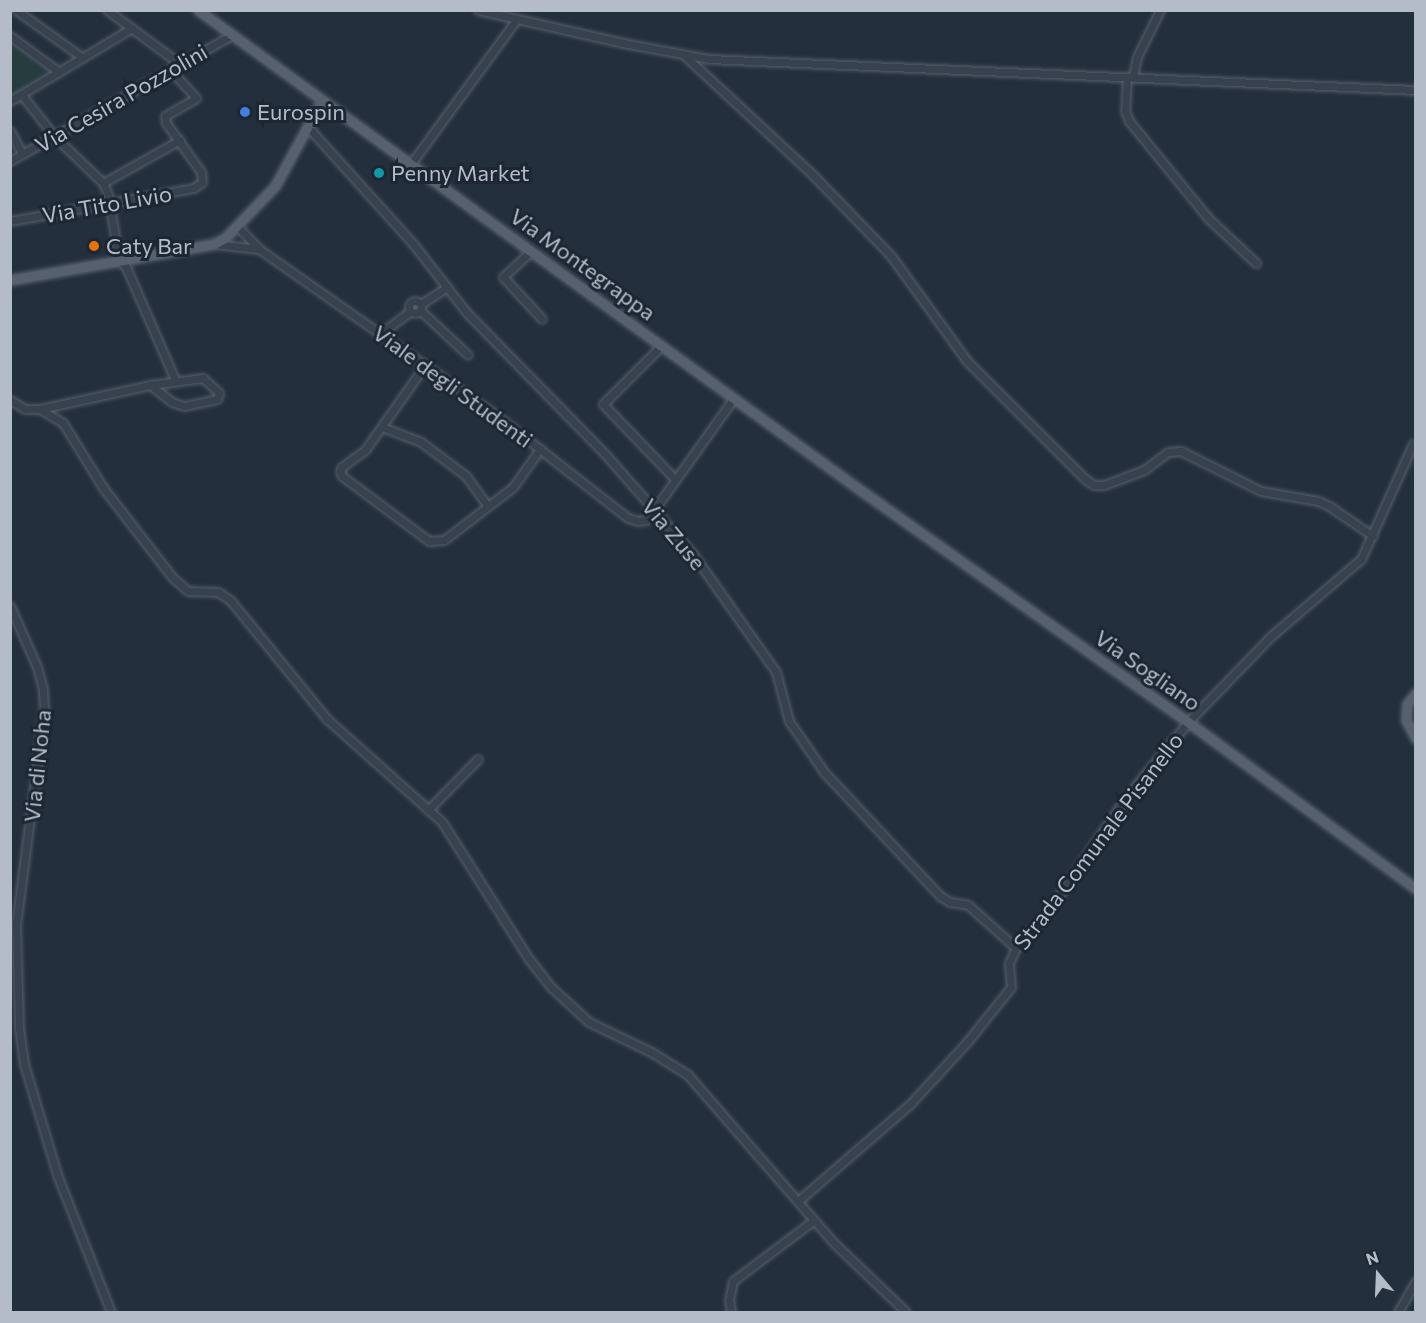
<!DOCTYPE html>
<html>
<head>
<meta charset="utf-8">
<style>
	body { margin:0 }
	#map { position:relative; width:1426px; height:1323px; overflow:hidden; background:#242f3e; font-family:Commissioner,sans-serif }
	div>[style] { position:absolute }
	.green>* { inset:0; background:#263c3f }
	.roads { filter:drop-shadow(0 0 2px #565f6c) drop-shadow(0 0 2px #565f6c) }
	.minor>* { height:7px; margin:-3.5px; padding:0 3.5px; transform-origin:3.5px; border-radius:3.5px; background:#38414e }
	.minor>.ring { margin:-3.5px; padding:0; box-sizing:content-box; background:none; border:7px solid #38414e; border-radius:50% }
	.major>* { height:9px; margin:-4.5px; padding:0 4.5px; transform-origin:4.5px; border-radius:4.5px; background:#56606e }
	.dots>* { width:16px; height:16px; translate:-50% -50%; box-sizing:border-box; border:3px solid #1d2633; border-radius:50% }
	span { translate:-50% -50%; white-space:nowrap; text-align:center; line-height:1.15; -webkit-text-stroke:6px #1d2633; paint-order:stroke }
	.street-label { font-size:22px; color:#b4bcc9 }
	.poi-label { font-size:22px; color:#b4bcc9 }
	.left { translate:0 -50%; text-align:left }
	.frame { position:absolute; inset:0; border:12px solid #b4bcc9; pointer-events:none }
	.north { position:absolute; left:1348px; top:1245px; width:60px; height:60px; -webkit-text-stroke:4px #1d2633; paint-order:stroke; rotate:341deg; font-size:16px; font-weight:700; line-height:24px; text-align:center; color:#b4bcc9 }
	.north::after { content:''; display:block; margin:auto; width:21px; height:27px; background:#b4bcc9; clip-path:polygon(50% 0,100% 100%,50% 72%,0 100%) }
</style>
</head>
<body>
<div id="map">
	<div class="green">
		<div style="clip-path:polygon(11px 42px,52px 73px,11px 96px)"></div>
	</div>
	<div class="roads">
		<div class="minor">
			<div style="left:16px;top:10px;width:82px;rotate:35.6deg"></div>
			<div style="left:107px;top:10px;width:91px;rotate:36.5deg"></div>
			<div style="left:478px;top:10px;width:149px;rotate:12.8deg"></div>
			<div style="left:623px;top:43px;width:87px;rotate:10.5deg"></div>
			<div style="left:709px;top:59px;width:708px;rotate:2.51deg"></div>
			<div style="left:10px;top:36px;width:61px;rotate:36.3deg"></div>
			<div style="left:685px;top:56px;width:171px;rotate:42.9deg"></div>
			<div style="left:810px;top:172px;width:117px;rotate:46deg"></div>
			<div style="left:891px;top:256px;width:130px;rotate:54.1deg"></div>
			<div style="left:967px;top:361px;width:167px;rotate:45deg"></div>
			<div style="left:1085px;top:479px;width:11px;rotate:34deg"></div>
			<div style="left:1094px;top:485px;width:10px"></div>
			<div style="left:1104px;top:485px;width:43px;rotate:-20.6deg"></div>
			<div style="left:1144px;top:470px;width:30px;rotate:-37deg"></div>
			<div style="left:1168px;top:452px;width:13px;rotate:-4deg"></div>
			<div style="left:1181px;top:451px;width:89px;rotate:26.6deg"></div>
			<div style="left:1261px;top:491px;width:58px;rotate:10deg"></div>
			<div style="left:1318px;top:501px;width:12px;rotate:24deg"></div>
			<div style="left:1329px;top:506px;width:53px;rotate:34.3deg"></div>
			<div style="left:1127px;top:77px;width:34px;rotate:93deg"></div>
			<div style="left:1125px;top:111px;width:11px;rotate:68deg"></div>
			<div style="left:1129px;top:121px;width:125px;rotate:50.8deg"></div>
			<div style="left:1208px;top:218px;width:66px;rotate:43.2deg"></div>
			<div style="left:1133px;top:77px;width:20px;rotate:-79deg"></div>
			<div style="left:1137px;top:57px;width:52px;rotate:-63.9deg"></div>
			<div style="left:21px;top:94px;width:53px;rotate:51.8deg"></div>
			<div style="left:54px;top:136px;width:68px;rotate:43.8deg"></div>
			<div style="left:103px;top:183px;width:13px;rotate:67deg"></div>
			<div style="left:108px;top:195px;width:66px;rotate:80.4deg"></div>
			<div style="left:119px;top:260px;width:10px;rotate:45deg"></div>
			<div style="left:126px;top:267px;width:125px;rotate:66.5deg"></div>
			<div style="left:10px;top:101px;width:142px;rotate:-30.9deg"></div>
			<div style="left:307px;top:126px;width:160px;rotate:48deg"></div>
			<div style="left:414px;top:245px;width:86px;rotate:52.1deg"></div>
			<div style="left:467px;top:313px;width:197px;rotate:45.6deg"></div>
			<div style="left:605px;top:454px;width:133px;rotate:48.7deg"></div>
			<div style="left:693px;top:554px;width:144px;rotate:54.9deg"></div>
			<div style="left:776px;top:672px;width:51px;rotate:75.1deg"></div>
			<div style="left:789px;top:721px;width:62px;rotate:55.5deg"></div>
			<div style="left:824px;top:772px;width:170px;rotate:46.9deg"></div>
			<div style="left:940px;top:896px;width:12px;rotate:31deg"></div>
			<div style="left:950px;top:902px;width:18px;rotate:9deg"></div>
			<div style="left:968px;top:905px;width:64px;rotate:41.9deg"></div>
			<div style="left:10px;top:131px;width:26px;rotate:62deg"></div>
			<div style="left:10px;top:161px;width:255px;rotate:-29.6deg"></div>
			<div style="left:410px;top:165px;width:181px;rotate:-53.8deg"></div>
			<div style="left:103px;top:183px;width:88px;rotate:-29.2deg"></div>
			<div style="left:10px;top:221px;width:187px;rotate:-10.2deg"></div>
			<div style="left:194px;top:188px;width:10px;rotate:-37deg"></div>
			<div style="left:202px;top:182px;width:10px;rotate:-96deg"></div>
			<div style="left:201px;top:172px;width:60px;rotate:-125.5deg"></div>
			<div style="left:166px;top:123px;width:7px;rotate:-98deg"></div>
			<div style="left:165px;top:116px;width:36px;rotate:-30deg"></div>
			<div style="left:196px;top:98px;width:39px;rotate:-132deg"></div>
			<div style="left:238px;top:227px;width:30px;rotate:46deg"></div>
			<div style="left:259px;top:249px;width:289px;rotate:35deg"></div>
			<div style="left:496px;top:415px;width:167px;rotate:38deg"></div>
			<div style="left:628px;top:518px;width:10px;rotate:17deg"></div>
			<div style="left:638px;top:521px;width:8px;rotate:-7deg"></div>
			<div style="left:646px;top:520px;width:13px;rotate:-51deg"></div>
			<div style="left:654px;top:510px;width:138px;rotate:-54.5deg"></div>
			<div style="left:214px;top:244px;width:45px;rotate:6.3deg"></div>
			<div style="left:531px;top:251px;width:38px;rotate:137deg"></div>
			<div style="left:503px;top:277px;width:57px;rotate:47.1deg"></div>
			<div class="ring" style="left:409px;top:301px;width:5px;height:5px"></div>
			<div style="left:421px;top:304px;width:31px;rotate:-33deg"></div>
			<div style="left:421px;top:311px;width:64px;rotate:43.1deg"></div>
			<div style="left:380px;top:334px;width:38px;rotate:-37deg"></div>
			<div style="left:662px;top:345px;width:83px;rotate:135deg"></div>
			<div style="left:603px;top:404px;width:104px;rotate:46.2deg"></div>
			<div style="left:425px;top:365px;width:104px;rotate:125.2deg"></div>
			<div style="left:365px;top:450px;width:29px;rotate:144deg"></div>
			<div style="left:342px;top:467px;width:5px;rotate:112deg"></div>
			<div style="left:340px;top:472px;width:4px;rotate:63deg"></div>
			<div style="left:342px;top:476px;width:109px;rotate:36.8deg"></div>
			<div style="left:429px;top:541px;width:15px;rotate:-4deg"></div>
			<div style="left:444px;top:540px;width:87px;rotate:-37.5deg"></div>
			<div style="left:513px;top:487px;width:47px;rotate:-54.6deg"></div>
			<div style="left:10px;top:400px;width:17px;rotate:31deg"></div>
			<div style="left:25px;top:409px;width:15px"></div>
			<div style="left:40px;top:409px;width:27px;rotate:31deg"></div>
			<div style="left:63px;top:423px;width:78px;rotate:58.2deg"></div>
			<div style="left:104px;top:489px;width:111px;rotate:52.3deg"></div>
			<div style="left:172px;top:577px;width:21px;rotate:41deg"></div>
			<div style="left:188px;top:591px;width:30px;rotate:2deg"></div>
			<div style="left:218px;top:592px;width:14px;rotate:34deg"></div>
			<div style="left:230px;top:600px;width:154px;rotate:50.8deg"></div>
			<div style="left:327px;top:719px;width:154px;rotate:41.8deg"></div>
			<div style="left:442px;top:822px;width:162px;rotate:57.6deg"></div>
			<div style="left:529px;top:959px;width:37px;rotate:52deg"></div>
			<div style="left:552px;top:988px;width:50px;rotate:42.6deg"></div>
			<div style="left:589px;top:1022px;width:71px;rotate:25.8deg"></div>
			<div style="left:653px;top:1053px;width:40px;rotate:32deg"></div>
			<div style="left:687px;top:1074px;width:225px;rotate:49deg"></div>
			<div style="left:835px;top:1244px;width:98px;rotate:43.8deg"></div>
			<div style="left:40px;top:409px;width:113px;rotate:-12.3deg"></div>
			<div style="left:150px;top:385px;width:53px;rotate:-7.5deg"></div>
			<div style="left:203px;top:378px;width:22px;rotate:43deg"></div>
			<div style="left:219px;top:393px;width:6px;rotate:108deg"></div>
			<div style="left:217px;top:399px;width:34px;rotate:168deg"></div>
			<div style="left:184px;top:406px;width:13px;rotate:-162deg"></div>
			<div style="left:172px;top:402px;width:28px;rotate:-142deg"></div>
			<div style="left:382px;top:427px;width:42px;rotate:21deg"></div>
			<div style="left:421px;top:442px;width:56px;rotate:37.1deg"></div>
			<div style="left:466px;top:476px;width:37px;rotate:54deg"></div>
			<div style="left:10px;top:606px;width:67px;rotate:66.1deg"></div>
			<div style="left:37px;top:667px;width:24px;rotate:75deg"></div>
			<div style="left:43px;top:690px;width:22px;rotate:87deg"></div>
			<div style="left:44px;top:712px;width:214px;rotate:97.5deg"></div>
			<div style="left:16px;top:924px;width:104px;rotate:88.3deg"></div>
			<div style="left:19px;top:1028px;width:36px;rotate:82deg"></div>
			<div style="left:24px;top:1064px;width:118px;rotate:73.3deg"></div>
			<div style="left:58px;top:1177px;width:145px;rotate:68.6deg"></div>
			<div style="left:428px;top:810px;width:71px;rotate:-45.6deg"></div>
			<div style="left:798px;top:1201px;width:150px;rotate:-40.9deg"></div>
			<div style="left:911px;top:1103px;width:83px;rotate:-47.4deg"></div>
			<div style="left:967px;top:1042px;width:70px;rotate:-51.3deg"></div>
			<div style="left:1011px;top:987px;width:24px;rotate:-95deg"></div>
			<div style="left:1009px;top:963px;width:17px;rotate:-65deg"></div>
			<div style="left:1016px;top:948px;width:48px;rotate:-48.4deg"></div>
			<div style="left:1048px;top:912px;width:135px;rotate:-55.8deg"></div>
			<div style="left:1124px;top:800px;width:101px;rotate:-50.6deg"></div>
			<div style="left:1188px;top:722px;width:118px;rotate:-46deg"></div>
			<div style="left:1270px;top:637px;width:120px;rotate:-40.6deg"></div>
			<div style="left:1361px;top:559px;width:126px;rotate:-65.7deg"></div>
			<div style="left:731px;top:1312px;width:12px;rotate:-99deg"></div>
			<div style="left:729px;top:1300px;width:19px;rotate:-78deg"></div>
			<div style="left:733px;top:1281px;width:101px;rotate:-37deg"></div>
			<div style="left:1398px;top:1312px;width:36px;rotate:-60deg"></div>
		</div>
		<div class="major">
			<div style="left:198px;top:10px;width:813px;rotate:35.94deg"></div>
			<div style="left:856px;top:487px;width:407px;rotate:35.3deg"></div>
			<div style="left:1188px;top:722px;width:283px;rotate:36.2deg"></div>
			<div style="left:10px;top:280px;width:207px;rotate:-10deg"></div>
			<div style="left:214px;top:244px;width:13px;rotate:-29deg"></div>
			<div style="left:225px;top:238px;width:72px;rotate:-46.1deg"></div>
			<div style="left:275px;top:186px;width:96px;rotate:-61.3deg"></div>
			<div style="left:1416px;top:693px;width:14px;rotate:129deg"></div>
			<div style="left:1407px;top:704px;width:16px;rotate:94deg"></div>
			<div style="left:1406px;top:720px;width:21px;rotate:62deg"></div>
		</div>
	</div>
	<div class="dots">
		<div style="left:245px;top:112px;background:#3f7fe0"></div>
		<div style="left:379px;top:173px;background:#0f9aa8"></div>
		<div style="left:94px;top:246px;background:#e8710a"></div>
	</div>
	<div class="street-label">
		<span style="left:121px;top:98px;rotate:-30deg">Via Cesira Pozzolini</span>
		<span style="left:107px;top:204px;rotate:-10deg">Via Tito Livio</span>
		<span style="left:583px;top:264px;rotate:36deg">Via Montegrappa</span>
		<span style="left:453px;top:386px;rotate:36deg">Viale degli Studenti</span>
		<span style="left:674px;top:534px;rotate:50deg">Via Zuse</span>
		<span style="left:1148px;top:670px;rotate:35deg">Via Sogliano</span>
		<span style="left:37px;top:766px;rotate:-84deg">Via di Noha</span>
		<span style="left:1098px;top:841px;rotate:-53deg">Strada Comunale Pisanello</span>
	</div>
	<div class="poi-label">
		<span class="left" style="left:257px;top:112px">Eurospin</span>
		<span class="left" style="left:391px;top:173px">Penny Market</span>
		<span class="left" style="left:106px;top:246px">Caty Bar</span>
	</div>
	<div class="frame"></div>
	<div class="north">N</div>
</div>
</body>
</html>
